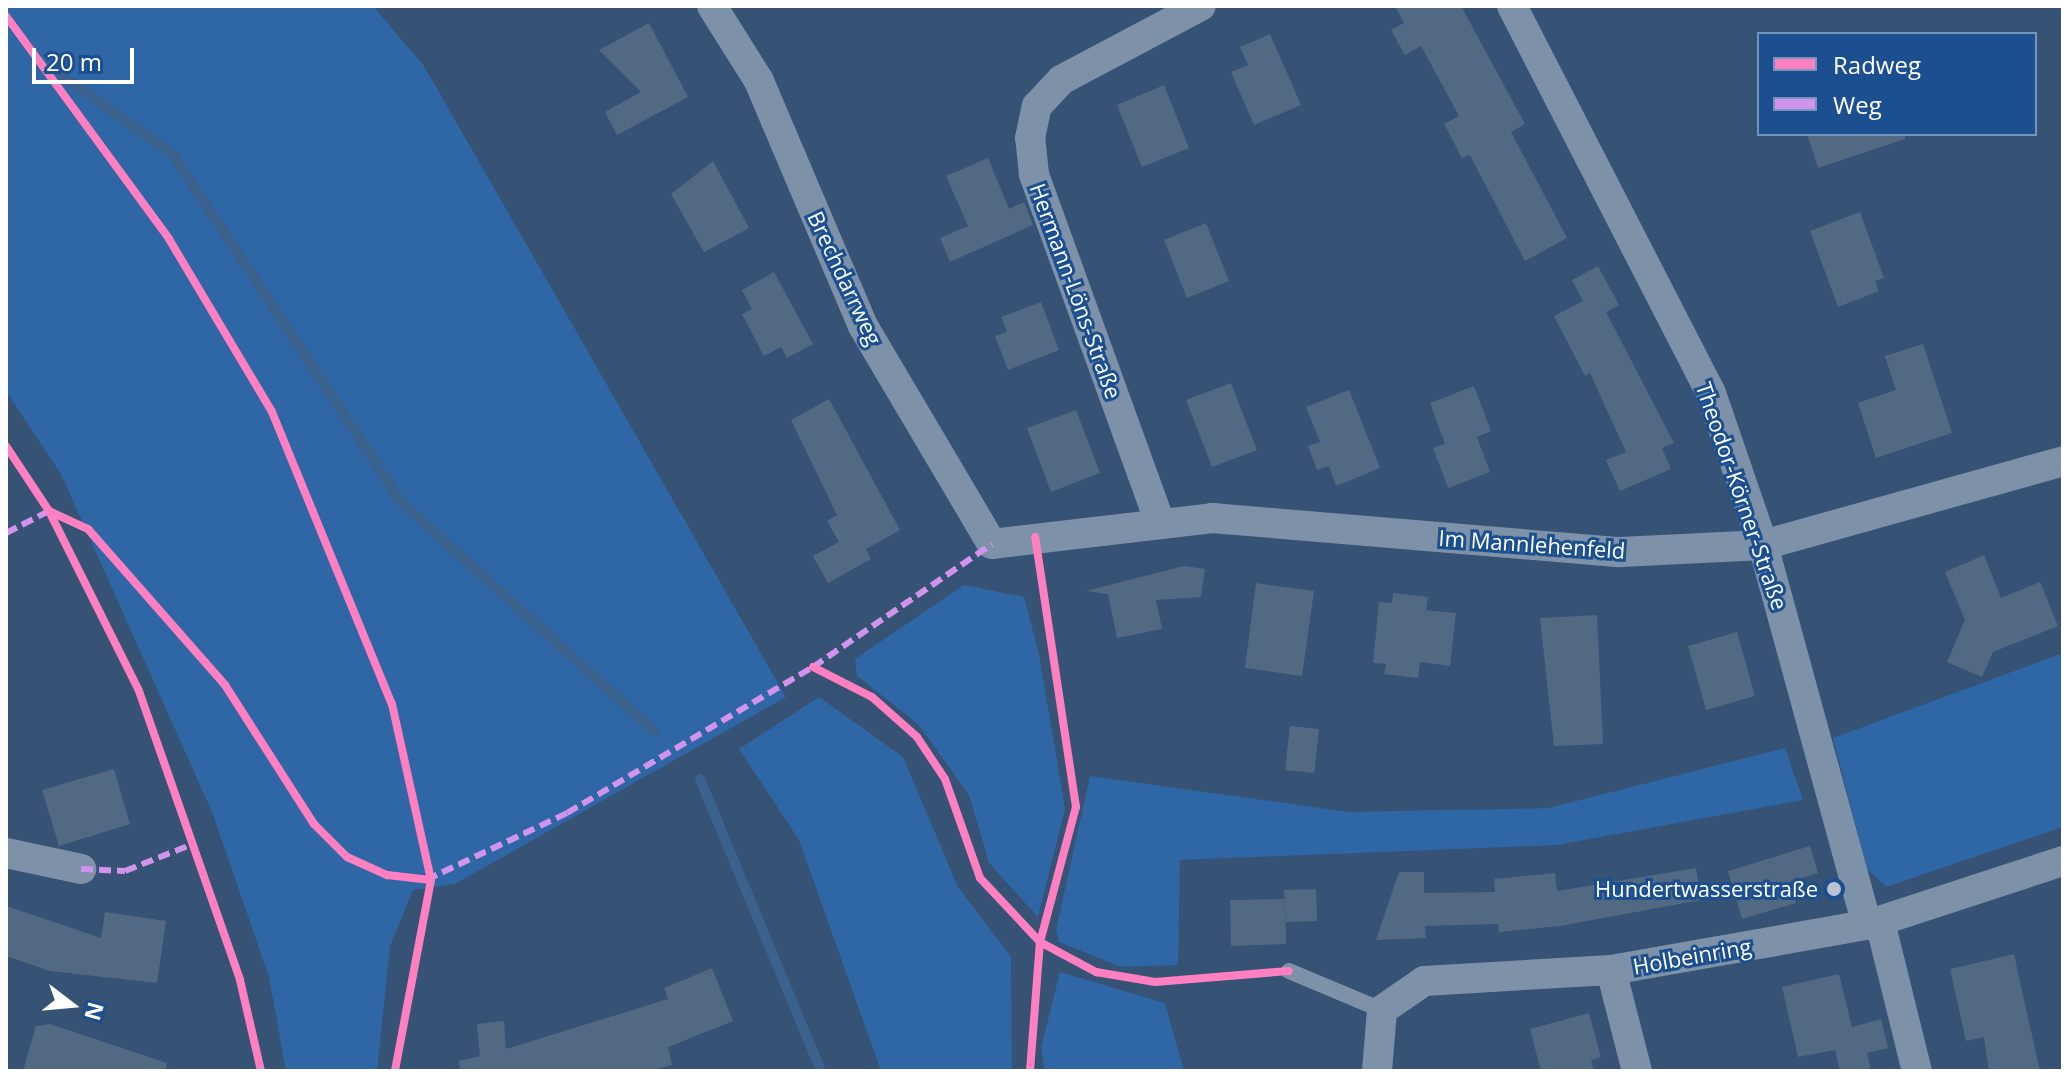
<!DOCTYPE html>
<html>
<head>
<meta charset="utf-8">
<style>
	body { margin:0 }
	#map { position:relative; width:2069px; height:1077px; overflow:hidden; background:#365274; font-family:"Open Sans",sans-serif }
	div>[style] { position:absolute }
	.green>* { inset:0; background:#2f66a5 }
	.stream>* { height:10px; margin:-5px; padding:0 5px; transform-origin:5px; border-radius:5px; background:#3b618d }
	.building>* { inset:0; background:#526984 }
	.lane>* { height:16px; margin:-8px; padding:0 8px; transform-origin:8px; border-radius:8px; background:#7d92a8 }
	.street>* { height:30px; margin:-15px; padding:0 15px; transform-origin:15px; border-radius:15px; background:#7d92a8 }
	.quiet>* { height:6px; margin-top:-3px; transform-origin:0; background:repeating-linear-gradient(90deg,#d193ec 0 12px,transparent 0 18px) }
	.cycleway>* { height:8px; margin:-4px; padding:0 4px; transform-origin:4px; border-radius:4px; background:#ff80c0 }
	.dots>* { width:22px; height:22px; translate:-50% -50%; box-sizing:border-box; border:4px solid #1b4f8f; border-radius:50% }
	span { translate:-50% -50%; white-space:nowrap; text-align:center; line-height:1.15; -webkit-text-stroke:6px #1b4f8f; paint-order:stroke }
	.street-label { font-size:22px; color:#fff }
	.poi-label { font-size:22px; color:#fff }
	.right { translate:-100% -50%; text-align:right }
	.frame { position:absolute; inset:0; border:8px solid #fff; pointer-events:none }
	.legend { position:absolute; left:1757px; top:32px; width:280px; height:104px; box-sizing:border-box; background:#1b4f8f; border:2px solid #7695bc; margin:0; padding:10px 14px; list-style:none; font-size:24px; color:#fff }
	.legend li { display:flex; align-items:center; gap:16px; height:40px }
	.legend b { width:40px; border:2px solid #7695bc }
	.north { position:absolute; left:32px; top:965px; width:80px; height:80px; -webkit-text-stroke:6px #1b4f8f; paint-order:stroke; rotate:106deg; font-size:22px; font-weight:700; line-height:32px; text-align:center; color:#fff }
	.north::after { content:''; display:block; margin:auto; width:28px; height:36px; background:#fff; clip-path:polygon(50% 0,100% 100%,50% 72%,0 100%) }
	.scale { position:absolute; left:32px; top:48px; width:102px; height:36px; box-sizing:border-box; border:4px solid #fff; border-top:0; padding-left:10px; font-size:24px; line-height:28px; white-space:nowrap; color:#fff; -webkit-text-stroke:6px #1b4f8f; paint-order:stroke }
</style>
</head>
<body>
<div id="map">
	<div class="green">
		<div style="clip-path:polygon(6px 6px,373px 6px,424px 66px,786px 697px,455px 884px,413px 890px,390px 946px,377px 1071px,286px 1071px,269px 977px,212px 812px,61px 474px,6px 391px)"></div>
		<div style="clip-path:polygon(964px 585px,1024px 597px,1039px 654px,1065px 809px,1038px 917px,989px 863px,969px 795px,918px 724px,857px 676px,855px 659px)"></div>
		<div style="clip-path:polygon(2063px 653px,2063px 827px,1886px 887px,1867px 869px,1833px 738px)"></div>
		<div style="clip-path:polygon(819px 697px,903px 757px,958px 887px,1011px 957px,1012px 1071px,881px 1071px,799px 840px,739px 749px)"></div>
		<div style="clip-path:polygon(1785px 748px,1803px 800px,1557px 845px,1180px 860px,1178px 965px,1121px 967px,1059px 942px,1056px 930px,1090px 776px,1349px 812px,1549px 808px)"></div>
		<div style="clip-path:polygon(1060px 972px,1165px 1003px,1184px 1071px,1045px 1071px,1041px 1048px)"></div>
	</div>
	<div class="stream">
		<div style="left:63px;top:77px;width:133px;rotate:34.9deg"></div>
		<div style="left:172px;top:153px;width:419px;rotate:56.7deg"></div>
		<div style="left:402px;top:503px;width:340px;rotate:42.1deg"></div>
		<div style="left:700px;top:779px;width:316px;rotate:67.5deg"></div>
	</div>
	<div class="building">
		<div style="clip-path:polygon(1395px 6px,1461px 6px,1525px 124px,1511px 132px,1567px 238px,1525px 261px,1470px 155px,1462px 158px,1444px 124px,1459px 116px,1421px 46px,1405px 55px,1391px 30px,1404px 23px)"></div>
		<div style="clip-path:polygon(649px 23px,688px 97px,617px 135px,605px 112px,641px 92px,599px 50px)"></div>
		<div style="clip-path:polygon(1270px 34px,1301px 105px,1254px 125px,1231px 72px,1248px 65px,1240px 47px)"></div>
		<div style="clip-path:polygon(1164px 85px,1189px 148px,1142px 167px,1117px 105px)"></div>
		<div style="clip-path:polygon(1807px 134px,1905px 134px,1905px 139px,1818px 168px)"></div>
		<div style="clip-path:polygon(988px 158px,1009px 209px,1024px 202px,1033px 225px,950px 262px,940px 238px,968px 226px,946px 176px)"></div>
		<div style="clip-path:polygon(713px 161px,749px 228px,704px 252px,671px 194px)"></div>
		<div style="clip-path:polygon(1860px 212px,1884px 278px,1875px 281px,1879px 291px,1838px 307px,1810px 231px)"></div>
		<div style="clip-path:polygon(1206px 223px,1229px 281px,1187px 298px,1164px 240px)"></div>
		<div style="clip-path:polygon(1598px 266px,1619px 305px,1606px 312px,1674px 443px,1662px 448px,1671px 469px,1620px 491px,1606px 460px,1626px 452px,1590px 373px,1585px 376px,1554px 316px,1583px 301px,1572px 280px)"></div>
		<div style="clip-path:polygon(774px 272px,813px 344px,787px 358px,781px 347px,764px 356px,742px 314px,752px 309px,742px 290px)"></div>
		<div style="clip-path:polygon(1041px 302px,1059px 350px,1008px 370px,995px 336px,1007px 332px,1001px 317px)"></div>
		<div style="clip-path:polygon(1923px 344px,1952px 433px,1876px 458px,1858px 403px,1896px 390px,1885px 356px)"></div>
		<div style="clip-path:polygon(1231px 383px,1257px 450px,1212px 467px,1186px 400px)"></div>
		<div style="clip-path:polygon(1474px 386px,1491px 431px,1477px 437px,1490px 472px,1448px 488px,1433px 448px,1445px 444px,1430px 403px)"></div>
		<div style="clip-path:polygon(1349px 390px,1380px 468px,1336px 486px,1329px 466px,1317px 470px,1308px 446px,1320px 442px,1306px 407px)"></div>
		<div style="clip-path:polygon(829px 399px,900px 530px,866px 549px,871px 559px,828px 583px,813px 556px,839px 542px,827px 521px,837px 515px,791px 420px)"></div>
		<div style="clip-path:polygon(1076px 410px,1100px 473px,1051px 492px,1027px 428px)"></div>
		<div style="clip-path:polygon(1984px 555px,2001px 598px,2040px 582px,2058px 626px,1993px 652px,1982px 677px,1947px 662px,1965px 620px,1945px 572px)"></div>
		<div style="clip-path:polygon(1184px 566px,1205px 569px,1201px 597px,1156px 600px,1162px 629px,1117px 638px,1108px 594px,1086px 591px)"></div>
		<div style="clip-path:polygon(1256px 583px,1314px 591px,1302px 676px,1245px 668px)"></div>
		<div style="clip-path:polygon(1393px 593px,1428px 597px,1426px 610px,1456px 613px,1450px 666px,1420px 662px,1418px 678px,1384px 674px,1386px 664px,1373px 663px,1379px 602px,1392px 603px)"></div>
		<div style="clip-path:polygon(1597px 615px,1603px 744px,1554px 746px,1540px 618px)"></div>
		<div style="clip-path:polygon(1737px 632px,1755px 696px,1706px 710px,1688px 646px)"></div>
		<div style="clip-path:polygon(1290px 726px,1319px 729px,1314px 773px,1285px 770px)"></div>
		<div style="clip-path:polygon(114px 769px,130px 824px,59px 846px,42px 790px)"></div>
		<div style="clip-path:polygon(1810px 846px,1818px 873px,1789px 882px,1796px 903px,1742px 919px,1728px 871px)"></div>
		<div style="clip-path:polygon(1696px 868px,1701px 900px,1560px 926px,1499px 932px,1498px 924px,1425px 926px,1426px 938px,1376px 940px,1399px 872px,1424px 872px,1424px 893px,1495px 892px,1494px 879px,1555px 873px,1557px 891px)"></div>
		<div style="clip-path:polygon(1316px 889px,1317px 921px,1286px 922px,1284px 890px)"></div>
		<div style="clip-path:polygon(1285px 899px,1286px 944px,1231px 946px,1230px 900px)"></div>
		<div style="clip-path:polygon(6px 906px,101px 938px,105px 912px,166px 921px,157px 983px,50px 971px,6px 956px)"></div>
		<div style="clip-path:polygon(2014px 954px,2022px 991px,2040px 1071px,1989px 1071px,1984px 1037px,1966px 1041px,1950px 969px)"></div>
		<div style="clip-path:polygon(712px 968px,733px 1021px,668px 1047px,672px 1065px,648px 1071px,460px 1071px,459px 1061px,480px 1056px,477px 1024px,504px 1021px,506px 1049px,668px 999px,664px 988px)"></div>
		<div style="clip-path:polygon(1839px 974px,1852px 1027px,1881px 1019px,1888px 1048px,1867px 1053px,1871px 1071px,1840px 1071px,1835px 1050px,1798px 1057px,1782px 987px)"></div>
		<div style="clip-path:polygon(1589px 1013px,1601px 1057px,1591px 1060px,1594px 1071px,1541px 1071px,1530px 1029px)"></div>
		<div style="clip-path:polygon(50px 1024px,167px 1063px,166px 1071px,23px 1071px,36px 1026px)"></div>
	</div>
	<div class="lane">
		<div style="left:1289px;top:971px;width:101px;rotate:22.8deg"></div>
	</div>
	<div class="street">
		<div style="left:712px;top:6px;width:89px;rotate:57.9deg"></div>
		<div style="left:759px;top:81px;width:266px;rotate:67deg"></div>
		<div style="left:863px;top:326px;width:253px;rotate:59.4deg"></div>
		<div style="left:992px;top:544px;width:222px;rotate:-6.7deg"></div>
		<div style="left:1212px;top:518px;width:409px;rotate:4.8deg"></div>
		<div style="left:1620px;top:552px;width:143px;rotate:-2.8deg"></div>
		<div style="left:1763px;top:545px;width:312px;rotate:-15.6deg"></div>
		<div style="left:1512px;top:6px;width:435px;rotate:62.8deg"></div>
		<div style="left:1711px;top:393px;width:161px;rotate:71.1deg"></div>
		<div style="left:1763px;top:545px;width:394px;rotate:74.7deg"></div>
		<div style="left:1159px;top:520px;width:368px;rotate:-109.9deg"></div>
		<div style="left:1034px;top:174px;width:36px;rotate:-96deg"></div>
		<div style="left:1030px;top:138px;width:33px;rotate:-78deg"></div>
		<div style="left:1037px;top:106px;width:35px;rotate:-47deg"></div>
		<div style="left:1061px;top:80px;width:158px;rotate:-27.9deg"></div>
		<div style="left:6px;top:853px;width:77px;rotate:12deg"></div>
		<div style="left:1880px;top:922px;width:154px;rotate:76.1deg"></div>
		<div style="left:1611px;top:970px;width:104px;rotate:75.6deg"></div>
		<div style="left:1377px;top:1071px;width:61px;rotate:-85.3deg"></div>
		<div style="left:1382px;top:1010px;width:51px;rotate:-34.6deg"></div>
		<div style="left:1424px;top:981px;width:187px;rotate:-3.4deg"></div>
		<div style="left:1611px;top:970px;width:260px;rotate:-10deg"></div>
		<div style="left:1867px;top:925px;width:206px;rotate:-18.1deg"></div>
	</div>
	<div class="quiet">
		<div style="left:6px;top:533px;width:48px;rotate:-27.1deg"></div>
		<div style="left:81px;top:869px;width:44px;rotate:2.6deg"></div>
		<div style="left:125px;top:871px;width:73px;rotate:-21.7deg"></div>
		<div style="left:426px;top:880px;width:156px;rotate:-25.4deg"></div>
		<div style="left:567px;top:813px;width:286px;rotate:-30.7deg"></div>
		<div style="left:813px;top:667px;width:217px;rotate:-34.5deg"></div>
	</div>
	<div class="cycleway">
		<div style="left:6px;top:16px;width:276px;rotate:53.8deg"></div>
		<div style="left:169px;top:239px;width:201px;rotate:59.2deg"></div>
		<div style="left:272px;top:412px;width:316px;rotate:67.7deg"></div>
		<div style="left:392px;top:704px;width:180px;rotate:77.5deg"></div>
		<div style="left:431px;top:880px;width:194px;rotate:100.7deg"></div>
		<div style="left:6px;top:446px;width:78px;rotate:56.5deg"></div>
		<div style="left:49px;top:511px;width:201px;rotate:63.4deg"></div>
		<div style="left:139px;top:691px;width:306px;rotate:70.7deg"></div>
		<div style="left:240px;top:980px;width:93px;rotate:77deg"></div>
		<div style="left:49px;top:511px;width:43px;rotate:24.8deg"></div>
		<div style="left:88px;top:529px;width:208px;rotate:48.7deg"></div>
		<div style="left:225px;top:685px;width:165px;rotate:57.4deg"></div>
		<div style="left:314px;top:824px;width:47px;rotate:45deg"></div>
		<div style="left:347px;top:857px;width:44px;rotate:24.2deg"></div>
		<div style="left:387px;top:875px;width:44px;rotate:6.5deg"></div>
		<div style="left:813px;top:667px;width:66px;rotate:27deg"></div>
		<div style="left:872px;top:697px;width:60px;rotate:41.6deg"></div>
		<div style="left:917px;top:737px;width:50px;rotate:56.3deg"></div>
		<div style="left:945px;top:779px;width:105px;rotate:70.5deg"></div>
		<div style="left:980px;top:878px;width:88px;rotate:46.8deg"></div>
		<div style="left:1040px;top:942px;width:64px;rotate:28.2deg"></div>
		<div style="left:1096px;top:972px;width:60px;rotate:9.6deg"></div>
		<div style="left:1155px;top:982px;width:134px;rotate:-4.7deg"></div>
		<div style="left:1030px;top:1071px;width:129px;rotate:-85.6deg"></div>
		<div style="left:1040px;top:942px;width:140px;rotate:-75.1deg"></div>
		<div style="left:1076px;top:807px;width:273px;rotate:-98.6deg"></div>
	</div>
	<div class="dots">
		<div style="left:1834px;top:889px;background:#b9c2ce"></div>
	</div>
	<div class="street-label">
		<span style="left:845px;top:278px;rotate:65deg">Brechdarrweg</span>
		<span style="left:1076px;top:291px;rotate:70deg">Hermann-Löns-Straße</span>
		<span style="left:1742px;top:496px;rotate:71deg">Theodor-Körner-Straße</span>
		<span style="left:1532px;top:544px;rotate:4deg">Im Mannlehenfeld</span>
		<span style="left:1692px;top:956px;rotate:-10deg">Holbeinring</span>
	</div>
	<div class="poi-label">
		<span class="right" style="left:1818px;top:889px">Hundertwasserstraße</span>
	</div>
	<div class="frame"></div>
	<ul class="legend">
	<li><b style="height:10px;background:#ff80c0"></b>Radweg</li>
	<li><b style="height:10px;background:#d193ec"></b>Weg</li>
	</ul>
	<div class="north">N</div>
	<div class="scale">20 m</div>
</div>
</body>
</html>
